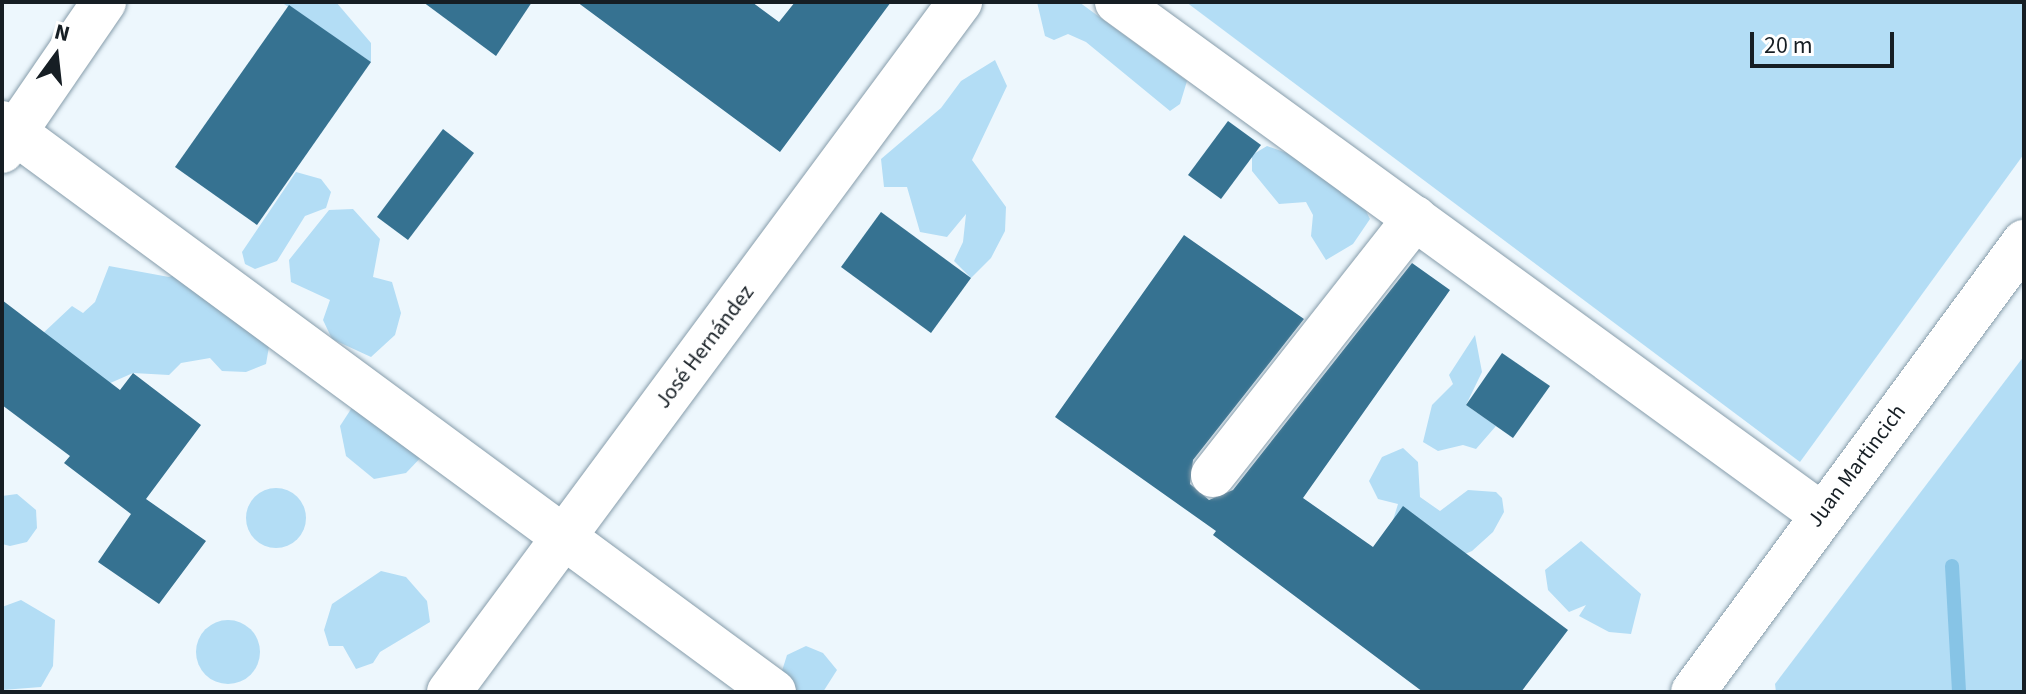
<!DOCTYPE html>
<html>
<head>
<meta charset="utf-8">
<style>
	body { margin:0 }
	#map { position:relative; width:2026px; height:694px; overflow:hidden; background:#edf7fd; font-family:"Source Sans 3",sans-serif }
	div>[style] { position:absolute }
	.green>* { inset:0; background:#b3ddf5 }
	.round { border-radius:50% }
	.stream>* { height:14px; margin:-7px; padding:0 7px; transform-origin:7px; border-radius:7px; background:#87c4e6 }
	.building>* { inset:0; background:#367291 }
	.roads { filter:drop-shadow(0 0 2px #879dab) drop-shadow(0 0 2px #879dab) }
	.minor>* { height:44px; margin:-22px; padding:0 22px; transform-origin:22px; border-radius:22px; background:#fff }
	span { translate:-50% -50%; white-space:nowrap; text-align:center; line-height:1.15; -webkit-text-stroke:6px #fff; paint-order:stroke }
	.street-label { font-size:22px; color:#161e24 }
	.frame { position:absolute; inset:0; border:4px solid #161e24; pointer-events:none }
	.north { position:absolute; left:16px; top:16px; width:80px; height:80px; -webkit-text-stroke:6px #fff; paint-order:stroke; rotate:15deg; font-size:22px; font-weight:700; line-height:32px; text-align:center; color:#161e24 }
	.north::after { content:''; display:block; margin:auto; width:28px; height:36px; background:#161e24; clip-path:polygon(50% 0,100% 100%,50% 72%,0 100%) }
	.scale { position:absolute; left:1750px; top:32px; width:144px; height:36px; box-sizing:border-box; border:4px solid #161e24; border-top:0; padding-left:10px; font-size:24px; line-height:28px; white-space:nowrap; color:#161e24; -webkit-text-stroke:6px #fff; paint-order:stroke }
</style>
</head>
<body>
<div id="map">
	<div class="green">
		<div style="clip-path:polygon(281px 2px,336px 2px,371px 43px,371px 62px)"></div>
		<div style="clip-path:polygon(1037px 2px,1079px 2px,1187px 81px,1180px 104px,1170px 111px,1086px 42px,1068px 34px,1054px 40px,1045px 36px)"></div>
		<div style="clip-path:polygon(1186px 2px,2024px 2px,2024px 154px,1800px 462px)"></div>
		<div style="clip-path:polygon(995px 60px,1007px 86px,972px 160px,1006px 207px,1005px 231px,991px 258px,971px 278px,954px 261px,963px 242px,966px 214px,947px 237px,920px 232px,907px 187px,884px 187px,881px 159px,941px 108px,961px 81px)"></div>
		<div style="clip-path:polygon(1267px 146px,1287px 153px,1364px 207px,1370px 219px,1353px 244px,1326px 260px,1311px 236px,1313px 215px,1306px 202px,1279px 204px,1252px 171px,1252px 155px)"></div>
		<div style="clip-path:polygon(296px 172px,321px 179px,331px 192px,326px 208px,305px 216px,277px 261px,255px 269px,245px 264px,242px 252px)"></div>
		<div style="clip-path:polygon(353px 209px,380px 239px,373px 277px,392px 282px,401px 313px,395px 335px,371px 357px,332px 339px,323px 320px,330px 300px,291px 282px,289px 260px,329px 210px)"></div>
		<div style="clip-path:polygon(109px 266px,169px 277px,190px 269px,271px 335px,266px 364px,246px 372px,222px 371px,210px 358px,181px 363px,169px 375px,133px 373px,99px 388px,40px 336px,72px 306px,83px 313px,95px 302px)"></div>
		<div style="clip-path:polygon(1475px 335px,1482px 372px,1466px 405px,1496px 426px,1476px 449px,1463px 445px,1438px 451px,1423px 442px,1432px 405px,1453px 384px,1449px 375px)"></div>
		<div style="clip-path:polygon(2024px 356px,2024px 692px,1776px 692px,1775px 684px)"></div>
		<div style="clip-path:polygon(353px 406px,426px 452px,406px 473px,374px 479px,346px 456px,340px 426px)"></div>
		<div style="clip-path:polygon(1403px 448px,1418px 462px,1420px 497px,1440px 511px,1468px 490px,1496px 492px,1502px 498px,1504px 512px,1493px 532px,1472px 551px,1446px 562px,1389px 533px,1398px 504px,1378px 499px,1369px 481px,1382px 457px)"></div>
		<div class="round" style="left:246px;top:488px;width:60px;height:60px"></div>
		<div style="clip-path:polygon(17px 494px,36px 510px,37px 528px,27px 542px,10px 546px,2px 544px,2px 496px)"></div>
		<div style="clip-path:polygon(1581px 541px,1641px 594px,1631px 634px,1609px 632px,1579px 616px,1586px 605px,1569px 612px,1548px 590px,1545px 570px)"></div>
		<div style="clip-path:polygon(381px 571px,406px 577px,427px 601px,430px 622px,380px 652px,373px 663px,356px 669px,343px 646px,329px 646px,324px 630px,332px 604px)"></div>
		<div style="clip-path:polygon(21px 600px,55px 620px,53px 666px,41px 687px,2px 690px,2px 607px)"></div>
		<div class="round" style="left:196px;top:620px;width:64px;height:64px"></div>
		<div style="clip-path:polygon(806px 646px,823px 653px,837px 670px,823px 692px,786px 692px,781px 674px,787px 655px)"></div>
	</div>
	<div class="stream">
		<div style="left:1952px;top:566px;width:126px;rotate:86.8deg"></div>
	</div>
	<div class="building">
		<div style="clip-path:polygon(423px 2px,532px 2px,496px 56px)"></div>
		<div style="clip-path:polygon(577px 2px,752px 2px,779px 22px,795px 2px,891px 2px,780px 152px)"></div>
		<div style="clip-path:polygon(289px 5px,371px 62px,257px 225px,175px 167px)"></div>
		<div style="clip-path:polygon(1228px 121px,1261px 145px,1221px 199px,1188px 175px)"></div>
		<div style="clip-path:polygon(443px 129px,474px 153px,408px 240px,377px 217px)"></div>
		<div style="clip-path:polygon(881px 212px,971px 278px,931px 333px,841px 267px)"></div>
		<div style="clip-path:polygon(1184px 235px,1304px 319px,1193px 460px,1190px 484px,1209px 500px,1233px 490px,1412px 263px,1450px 290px,1303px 498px,1373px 547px,1403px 506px,1568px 630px,1521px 692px,1423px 692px,1213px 535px,1216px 531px,1055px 417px)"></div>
		<div style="clip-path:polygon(2px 300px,120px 390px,133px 373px,201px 425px,146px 499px,206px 541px,159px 604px,98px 562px,131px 514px,64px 463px,70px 456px,2px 405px)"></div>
		<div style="clip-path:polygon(1502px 353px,1550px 386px,1513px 438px,1466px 405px)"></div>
	</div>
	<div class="roads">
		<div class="minor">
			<div style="left:1117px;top:2px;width:870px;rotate:36.03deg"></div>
			<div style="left:2px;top:123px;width:959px;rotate:36.39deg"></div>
			<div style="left:2px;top:151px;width:181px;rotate:-55.6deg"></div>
			<div style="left:1213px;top:475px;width:327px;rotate:-51.8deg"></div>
			<div style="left:449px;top:692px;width:859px;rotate:-53.48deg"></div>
			<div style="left:1693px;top:692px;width:559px;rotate:-53.66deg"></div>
		</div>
	</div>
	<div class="street-label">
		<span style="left:705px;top:347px;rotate:-53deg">José Hernández</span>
		<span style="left:1857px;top:466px;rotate:-53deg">Juan Martincich</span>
	</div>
	<div class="frame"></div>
	<div class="north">N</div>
	<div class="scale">20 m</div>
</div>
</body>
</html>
